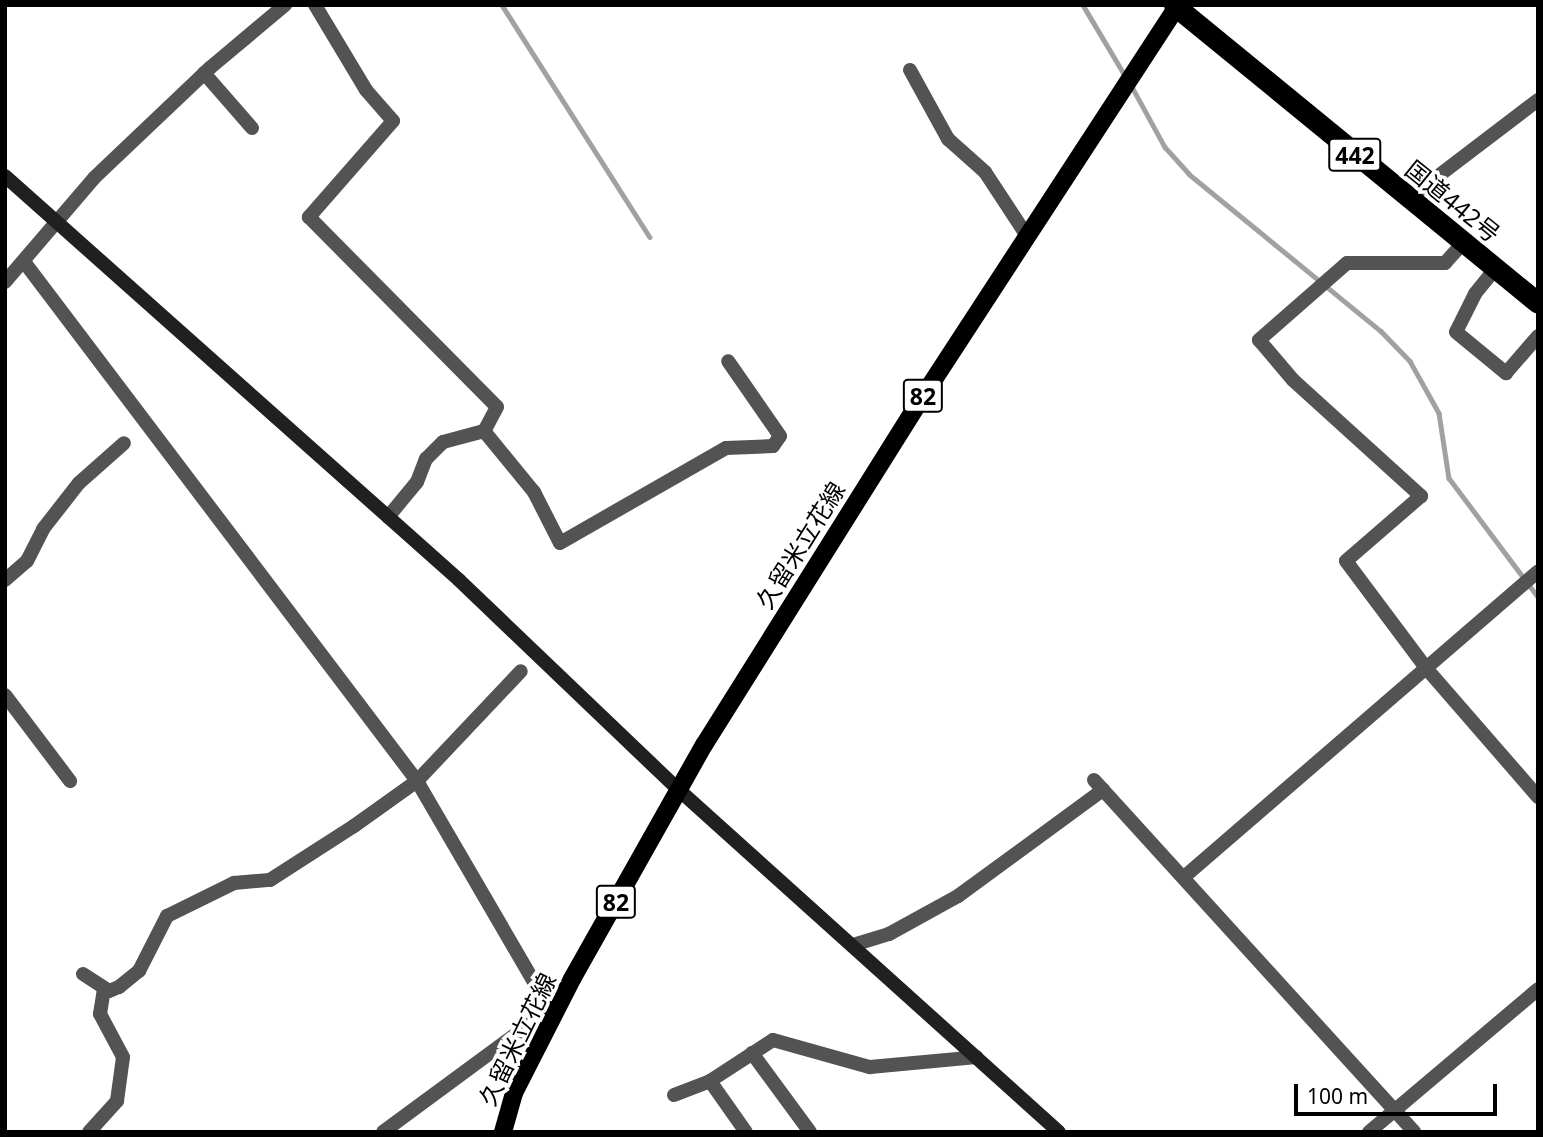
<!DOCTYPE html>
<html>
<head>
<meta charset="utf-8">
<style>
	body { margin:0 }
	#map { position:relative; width:1543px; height:1137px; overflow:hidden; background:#fff; font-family:"Noto Sans","Noto Sans JP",sans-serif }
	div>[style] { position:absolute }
	.stream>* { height:4.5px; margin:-2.25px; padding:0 2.25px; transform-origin:2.25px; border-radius:2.25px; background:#a1a1a1 }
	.street>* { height:14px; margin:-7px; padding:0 7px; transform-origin:7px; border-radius:7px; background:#535353 }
	.secondary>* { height:14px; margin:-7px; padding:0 7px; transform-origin:7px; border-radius:7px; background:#202020 }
	.primary>* { height:18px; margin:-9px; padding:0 9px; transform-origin:9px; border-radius:9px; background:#000 }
	.highway>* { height:21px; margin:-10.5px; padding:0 10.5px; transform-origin:10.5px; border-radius:10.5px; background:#000 }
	span { translate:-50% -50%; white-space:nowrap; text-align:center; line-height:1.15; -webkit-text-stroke:7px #fff; paint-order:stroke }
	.shield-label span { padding:2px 5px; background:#fff; border:2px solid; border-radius:5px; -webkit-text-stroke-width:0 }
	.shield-label { font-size:23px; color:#000; font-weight:700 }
	.street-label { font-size:24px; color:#000 }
	.frame { position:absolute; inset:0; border:7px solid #000; pointer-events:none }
	.scale { position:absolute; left:1294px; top:1084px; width:203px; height:32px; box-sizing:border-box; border:4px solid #000; border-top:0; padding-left:9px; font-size:21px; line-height:24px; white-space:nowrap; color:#000; -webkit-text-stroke:5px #fff; paint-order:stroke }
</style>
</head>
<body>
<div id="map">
	<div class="stream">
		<div style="left:502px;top:5px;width:275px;rotate:57.5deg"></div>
		<div style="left:1083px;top:5px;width:84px;rotate:59.2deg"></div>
		<div style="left:1131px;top:85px;width:71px;rotate:61.3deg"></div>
		<div style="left:1165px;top:147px;width:36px;rotate:48deg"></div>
		<div style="left:1189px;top:174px;width:248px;rotate:39.3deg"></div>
		<div style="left:1381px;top:331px;width:42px;rotate:46deg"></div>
		<div style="left:1410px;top:361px;width:60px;rotate:60.9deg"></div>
		<div style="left:1439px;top:413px;width:66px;rotate:81.3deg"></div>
		<div style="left:1449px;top:478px;width:149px;rotate:53.2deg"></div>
	</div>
	<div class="street">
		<div style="left:315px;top:5px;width:99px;rotate:59deg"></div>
		<div style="left:366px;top:90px;width:41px;rotate:48.9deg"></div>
		<div style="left:393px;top:121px;width:128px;rotate:131.2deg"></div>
		<div style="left:309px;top:217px;width:267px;rotate:45.3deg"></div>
		<div style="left:497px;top:407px;width:27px;rotate:118deg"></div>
		<div style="left:910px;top:70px;width:79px;rotate:61.2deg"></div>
		<div style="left:948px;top:139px;width:50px;rotate:41.7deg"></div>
		<div style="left:985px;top:172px;width:77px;rotate:56.7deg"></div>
		<div style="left:204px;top:73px;width:73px;rotate:48.9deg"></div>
		<div style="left:1408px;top:199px;width:163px;rotate:-37.3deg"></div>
		<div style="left:1463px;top:243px;width:27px;rotate:132deg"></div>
		<div style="left:1445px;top:263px;width:98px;rotate:180deg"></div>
		<div style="left:1347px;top:263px;width:117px;rotate:138.8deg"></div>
		<div style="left:1259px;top:340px;width:52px;rotate:49.6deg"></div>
		<div style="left:1293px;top:380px;width:173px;rotate:42.2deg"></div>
		<div style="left:1421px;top:496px;width:99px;rotate:139.1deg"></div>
		<div style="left:1346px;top:561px;width:134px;rotate:53.2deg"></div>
		<div style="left:1426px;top:668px;width:171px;rotate:49deg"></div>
		<div style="left:25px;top:263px;width:650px;rotate:52.88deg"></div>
		<div style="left:417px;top:781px;width:272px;rotate:59.8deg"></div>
		<div style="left:1495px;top:269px;width:32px;rotate:129deg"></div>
		<div style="left:1475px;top:294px;width:42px;rotate:116.6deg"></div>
		<div style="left:1456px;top:332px;width:65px;rotate:39.4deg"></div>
		<div style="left:1506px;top:373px;width:49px;rotate:-49.1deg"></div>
		<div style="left:5px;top:282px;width:137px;rotate:-49.4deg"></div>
		<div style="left:94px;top:178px;width:161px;rotate:-43.5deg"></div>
		<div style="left:211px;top:67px;width:97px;rotate:-40deg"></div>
		<div style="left:388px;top:517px;width:45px;rotate:-50.4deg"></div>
		<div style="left:417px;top:482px;width:25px;rotate:-69deg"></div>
		<div style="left:426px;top:459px;width:24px;rotate:-45deg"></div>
		<div style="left:443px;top:442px;width:42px;rotate:-15deg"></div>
		<div style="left:484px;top:431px;width:79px;rotate:50.7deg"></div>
		<div style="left:534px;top:492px;width:57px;rotate:63deg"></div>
		<div style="left:560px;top:543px;width:191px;rotate:-29.8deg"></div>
		<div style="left:726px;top:448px;width:47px;rotate:-2.4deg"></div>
		<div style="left:773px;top:446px;width:12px;rotate:-55deg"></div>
		<div style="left:780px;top:436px;width:91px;rotate:-124.7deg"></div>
		<div style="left:5px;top:580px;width:29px;rotate:-41deg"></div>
		<div style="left:27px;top:561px;width:36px;rotate:-63deg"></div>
		<div style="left:43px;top:529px;width:58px;rotate:-52deg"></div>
		<div style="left:79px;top:483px;width:60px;rotate:-41.6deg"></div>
		<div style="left:5px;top:695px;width:108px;rotate:52.9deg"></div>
		<div style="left:1094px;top:780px;width:476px;rotate:47.7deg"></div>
		<div style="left:1184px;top:877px;width:468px;rotate:-40.8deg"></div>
		<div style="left:853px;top:945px;width:38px;rotate:-17deg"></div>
		<div style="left:889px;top:934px;width:79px;rotate:-28.8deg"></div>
		<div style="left:958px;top:896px;width:180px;rotate:-36.2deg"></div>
		<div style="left:83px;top:974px;width:31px;rotate:33deg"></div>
		<div style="left:109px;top:991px;width:11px;rotate:-22deg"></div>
		<div style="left:119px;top:987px;width:26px;rotate:-39deg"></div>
		<div style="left:139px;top:971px;width:62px;rotate:-63deg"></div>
		<div style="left:167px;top:916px;width:75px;rotate:-26.2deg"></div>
		<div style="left:234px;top:883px;width:36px;rotate:-5deg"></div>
		<div style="left:270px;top:880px;width:100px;rotate:-32.7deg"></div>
		<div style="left:354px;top:826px;width:77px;rotate:-35.5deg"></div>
		<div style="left:417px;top:781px;width:151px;rotate:-46.6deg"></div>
		<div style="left:752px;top:1053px;width:98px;rotate:53.7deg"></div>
		<div style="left:710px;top:1081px;width:62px;rotate:54.8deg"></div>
		<div style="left:674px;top:1095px;width:39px;rotate:-21deg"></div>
		<div style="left:710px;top:1081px;width:75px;rotate:-33.1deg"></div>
		<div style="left:773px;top:1040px;width:101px;rotate:15.6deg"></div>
		<div style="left:870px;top:1067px;width:107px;rotate:-5.3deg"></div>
		<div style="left:89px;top:1132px;width:42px;rotate:-47.9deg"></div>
		<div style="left:117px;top:1101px;width:44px;rotate:-82.2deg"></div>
		<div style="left:123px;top:1057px;width:49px;rotate:-118.1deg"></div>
		<div style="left:100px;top:1014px;width:25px;rotate:-81deg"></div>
		<div style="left:383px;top:1132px;width:207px;rotate:-36.4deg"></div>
		<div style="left:1369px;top:1132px;width:221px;rotate:-40.2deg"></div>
	</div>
	<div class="secondary">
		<div style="left:5px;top:176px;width:608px;rotate:41.66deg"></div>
		<div style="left:459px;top:580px;width:304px;rotate:43.7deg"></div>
		<div style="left:679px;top:790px;width:511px;rotate:41.99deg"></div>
	</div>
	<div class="primary">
		<div style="left:503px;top:1132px;width:41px;rotate:-74.2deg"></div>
		<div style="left:514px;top:1093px;width:128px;rotate:-63deg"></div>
		<div style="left:572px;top:979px;width:269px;rotate:-60.6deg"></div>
		<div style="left:704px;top:745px;width:395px;rotate:-57.9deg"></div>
		<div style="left:914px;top:410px;width:483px;rotate:-56.9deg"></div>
	</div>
	<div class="highway">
		<div style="left:1174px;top:5px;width:470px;rotate:39.3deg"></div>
	</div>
	<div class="shield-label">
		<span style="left:1355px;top:155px">442</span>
		<span style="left:923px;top:396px">82</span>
		<span style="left:616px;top:902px">82</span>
	</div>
	<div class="street-label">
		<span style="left:1453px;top:201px;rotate:39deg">国道442号</span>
		<span style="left:800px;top:545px;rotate:-58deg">久留米立花線</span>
		<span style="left:517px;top:1039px;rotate:-64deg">久留米立花線</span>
	</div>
	<div class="frame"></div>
	<div class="scale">100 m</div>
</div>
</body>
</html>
